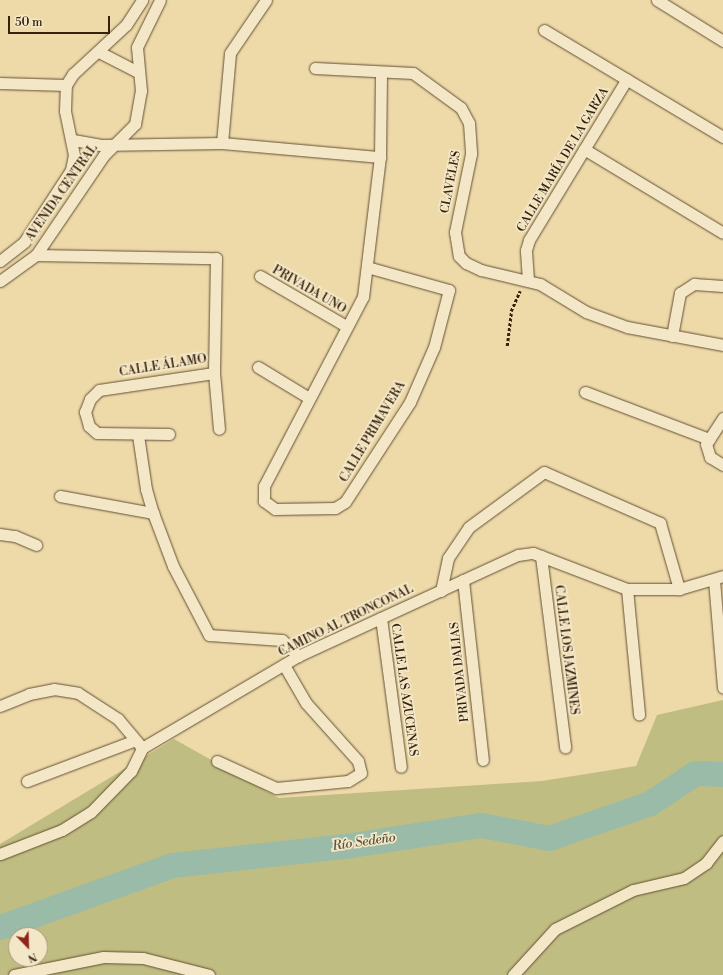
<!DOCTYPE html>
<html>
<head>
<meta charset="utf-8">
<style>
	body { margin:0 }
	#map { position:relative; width:723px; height:975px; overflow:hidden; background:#eedaa9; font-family:"Libre Bodoni",serif }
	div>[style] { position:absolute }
	.green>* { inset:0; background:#c0bd82 }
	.river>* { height:25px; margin:-12.5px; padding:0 12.5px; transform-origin:12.5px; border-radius:12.5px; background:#99bba8 }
	.path>* { height:2.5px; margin-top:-1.25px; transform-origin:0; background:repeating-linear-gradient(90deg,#35220d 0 3px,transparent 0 5px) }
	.roads { filter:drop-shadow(0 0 1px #635034) drop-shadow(0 0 1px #635034) }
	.street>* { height:11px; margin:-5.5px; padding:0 5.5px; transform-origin:5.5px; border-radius:5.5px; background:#f4e7c7 }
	span { translate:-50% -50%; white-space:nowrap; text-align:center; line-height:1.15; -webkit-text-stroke:3.5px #f4e7c7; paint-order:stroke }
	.street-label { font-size:12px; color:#35220d }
	.water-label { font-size:13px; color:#53503c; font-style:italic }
	.north { position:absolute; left:8px; top:927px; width:40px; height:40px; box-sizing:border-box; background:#f4e7c7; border:1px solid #a8987d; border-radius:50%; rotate:157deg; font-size:11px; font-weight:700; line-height:16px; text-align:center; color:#35220d }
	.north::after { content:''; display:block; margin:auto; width:14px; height:18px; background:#8f2418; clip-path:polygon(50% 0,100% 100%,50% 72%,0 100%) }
	.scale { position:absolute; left:8px; top:16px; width:102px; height:18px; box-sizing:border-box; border:2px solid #35220d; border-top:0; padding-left:5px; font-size:12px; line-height:14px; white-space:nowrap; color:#35220d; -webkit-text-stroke:3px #f4e7c7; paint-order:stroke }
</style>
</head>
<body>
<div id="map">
	<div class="green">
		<div style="clip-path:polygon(evenodd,723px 700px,723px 975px,0 975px,0 844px,174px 739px,279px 798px,542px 781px,636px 766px,657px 715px,723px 700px,16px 935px,40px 935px,40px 959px,16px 959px,16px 935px)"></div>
	</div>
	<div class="river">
		<div style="left:0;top:927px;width:183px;rotate:-19.8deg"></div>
		<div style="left:172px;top:865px;width:174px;rotate:-6.3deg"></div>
		<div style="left:345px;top:846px;width:138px;rotate:-8.8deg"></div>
		<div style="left:481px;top:825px;width:69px;rotate:10.8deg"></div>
		<div style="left:549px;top:838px;width:107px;rotate:-19.1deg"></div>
		<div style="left:650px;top:803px;width:54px;rotate:-33.7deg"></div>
		<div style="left:695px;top:773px;width:28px;rotate:2deg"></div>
	</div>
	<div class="path">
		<div style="left:507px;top:346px;width:35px;rotate:-83deg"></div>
		<div style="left:511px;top:311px;width:22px;rotate:-66deg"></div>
	</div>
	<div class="roads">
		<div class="street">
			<div style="left:657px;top:0;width:78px;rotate:31.8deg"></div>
			<div style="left:544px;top:30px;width:209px;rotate:30.9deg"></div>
			<div style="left:99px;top:52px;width:44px;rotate:27.1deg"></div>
			<div style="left:315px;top:68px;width:98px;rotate:2.9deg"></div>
			<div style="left:413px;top:73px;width:59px;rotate:36.1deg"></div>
			<div style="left:461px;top:108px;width:17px;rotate:62deg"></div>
			<div style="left:469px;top:123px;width:31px;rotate:86deg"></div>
			<div style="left:471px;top:154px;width:80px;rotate:101.6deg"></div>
			<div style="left:455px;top:232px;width:24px;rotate:81deg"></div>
			<div style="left:459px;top:256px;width:10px;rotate:45deg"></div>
			<div style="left:466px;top:263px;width:17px;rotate:25deg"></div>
			<div style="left:481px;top:270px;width:61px;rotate:13.3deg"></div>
			<div style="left:540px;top:284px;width:54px;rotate:31.3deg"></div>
			<div style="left:586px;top:312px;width:44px;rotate:20.1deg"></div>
			<div style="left:627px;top:327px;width:98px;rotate:10.6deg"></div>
			<div style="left:0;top:83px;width:66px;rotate:1.7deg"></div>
			<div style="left:73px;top:140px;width:27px;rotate:10deg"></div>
			<div style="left:100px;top:145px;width:122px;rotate:-0.9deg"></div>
			<div style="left:222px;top:143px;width:159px;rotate:5.1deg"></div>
			<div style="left:222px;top:143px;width:90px;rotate:-84.9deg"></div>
			<div style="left:230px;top:53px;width:64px;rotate:-55.8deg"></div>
			<div style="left:584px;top:149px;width:162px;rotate:31.1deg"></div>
			<div style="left:36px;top:255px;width:180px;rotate:1deg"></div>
			<div style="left:216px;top:258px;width:115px;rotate:91deg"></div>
			<div style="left:214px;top:373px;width:56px;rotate:84.9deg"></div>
			<div style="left:0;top:261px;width:31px;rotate:-38deg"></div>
			<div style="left:24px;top:242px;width:86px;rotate:-56.9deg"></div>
			<div style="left:71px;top:170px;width:15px;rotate:-79deg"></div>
			<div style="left:74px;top:155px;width:45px;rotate:-101.6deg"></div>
			<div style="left:65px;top:111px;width:26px;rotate:-88deg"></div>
			<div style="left:66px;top:85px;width:13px;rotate:-58deg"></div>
			<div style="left:73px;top:74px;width:72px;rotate:-42.8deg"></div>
			<div style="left:126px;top:25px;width:30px;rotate:-57deg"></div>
			<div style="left:367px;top:267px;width:85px;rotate:15.7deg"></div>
			<div style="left:449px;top:290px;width:59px;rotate:104.7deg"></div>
			<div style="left:434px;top:347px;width:60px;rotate:113.6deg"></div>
			<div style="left:410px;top:402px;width:119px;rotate:123deg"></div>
			<div style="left:345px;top:502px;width:12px;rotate:149deg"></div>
			<div style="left:335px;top:508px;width:60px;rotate:179deg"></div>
			<div style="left:275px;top:509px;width:14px;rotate:-144deg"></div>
			<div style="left:264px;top:501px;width:15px;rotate:-90deg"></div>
			<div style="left:264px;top:486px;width:213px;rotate:-62.4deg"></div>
			<div style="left:363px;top:297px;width:141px;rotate:-83.1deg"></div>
			<div style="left:380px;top:157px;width:83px;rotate:-89.3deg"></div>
			<div style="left:260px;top:276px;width:99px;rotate:30.2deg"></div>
			<div style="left:528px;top:280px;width:30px;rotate:-94deg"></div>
			<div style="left:526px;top:250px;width:10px;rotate:-73deg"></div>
			<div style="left:529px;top:240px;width:188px;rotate:-58.7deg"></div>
			<div style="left:0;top:281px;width:44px;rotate:-35.8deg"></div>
			<div style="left:36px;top:255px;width:121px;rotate:-55.8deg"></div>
			<div style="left:104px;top:155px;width:44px;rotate:-45deg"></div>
			<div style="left:135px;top:124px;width:34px;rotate:-80deg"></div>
			<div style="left:141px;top:91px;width:44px;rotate:-95.2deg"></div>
			<div style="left:137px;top:47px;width:52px;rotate:-63.9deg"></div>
			<div style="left:672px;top:336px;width:44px;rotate:-79.5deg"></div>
			<div style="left:680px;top:293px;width:17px;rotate:-33deg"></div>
			<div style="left:694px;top:284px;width:29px;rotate:4deg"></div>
			<div style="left:258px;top:367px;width:60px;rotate:31.3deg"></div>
			<div style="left:585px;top:392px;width:133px;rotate:20.8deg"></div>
			<div style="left:723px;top:418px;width:31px;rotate:123deg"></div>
			<div style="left:706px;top:444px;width:14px;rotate:73deg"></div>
			<div style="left:710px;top:457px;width:15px;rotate:32deg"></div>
			<div style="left:169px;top:434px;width:72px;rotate:-179.2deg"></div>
			<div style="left:97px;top:433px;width:11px;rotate:-139deg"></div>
			<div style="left:89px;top:426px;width:15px;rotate:-106deg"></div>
			<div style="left:85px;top:412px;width:14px;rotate:-69deg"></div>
			<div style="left:90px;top:399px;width:13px;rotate:-45deg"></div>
			<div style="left:99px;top:390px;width:116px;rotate:-8.4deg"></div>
			<div style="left:138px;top:435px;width:55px;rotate:81.6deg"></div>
			<div style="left:146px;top:489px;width:25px;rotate:74deg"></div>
			<div style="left:153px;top:513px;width:57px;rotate:69.3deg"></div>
			<div style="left:173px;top:566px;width:78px;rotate:62.4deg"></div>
			<div style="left:209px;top:635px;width:73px;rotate:3.9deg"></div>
			<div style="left:282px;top:640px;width:23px;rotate:45deg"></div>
			<div style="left:60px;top:496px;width:95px;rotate:10.4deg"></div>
			<div style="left:0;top:534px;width:15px;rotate:8deg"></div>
			<div style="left:15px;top:536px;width:23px;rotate:23deg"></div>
			<div style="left:541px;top:556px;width:193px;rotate:82.8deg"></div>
			<div style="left:463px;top:580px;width:181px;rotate:83.7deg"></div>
			<div style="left:714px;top:580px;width:108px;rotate:85.2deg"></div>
			<div style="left:627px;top:589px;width:126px;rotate:84.5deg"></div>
			<div style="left:441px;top:591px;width:34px;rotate:-78deg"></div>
			<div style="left:448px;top:558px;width:37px;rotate:-56deg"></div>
			<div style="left:469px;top:527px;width:93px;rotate:-36.3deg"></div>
			<div style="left:544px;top:472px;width:127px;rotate:23.7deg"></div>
			<div style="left:660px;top:523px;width:69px;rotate:73.9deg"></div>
			<div style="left:381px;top:618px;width:150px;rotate:82.4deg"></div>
			<div style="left:0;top:706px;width:31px;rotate:-22deg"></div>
			<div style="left:29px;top:694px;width:25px;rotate:-11deg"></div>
			<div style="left:54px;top:689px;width:24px;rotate:9deg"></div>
			<div style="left:78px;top:693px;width:48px;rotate:33deg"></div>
			<div style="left:118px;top:719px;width:38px;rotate:50deg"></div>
			<div style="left:217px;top:761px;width:65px;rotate:24.6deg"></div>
			<div style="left:276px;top:788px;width:72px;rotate:-5.6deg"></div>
			<div style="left:348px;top:781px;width:15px;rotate:-32deg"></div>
			<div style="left:361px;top:773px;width:12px;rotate:-104deg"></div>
			<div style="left:358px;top:761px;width:78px;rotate:-131.9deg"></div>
			<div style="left:306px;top:703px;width:44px;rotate:-120.1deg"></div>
			<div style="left:27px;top:781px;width:113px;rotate:-20.7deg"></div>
			<div style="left:0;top:854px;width:66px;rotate:-21.2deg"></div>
			<div style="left:62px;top:830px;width:34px;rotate:-32deg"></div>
			<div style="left:91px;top:812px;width:57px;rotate:-45.7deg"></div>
			<div style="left:131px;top:771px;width:25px;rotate:-64deg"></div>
			<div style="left:142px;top:748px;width:181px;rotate:-30.5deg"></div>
			<div style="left:298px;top:656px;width:242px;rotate:-24.7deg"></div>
			<div style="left:518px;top:555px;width:15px;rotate:-8deg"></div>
			<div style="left:533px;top:553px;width:101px;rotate:21deg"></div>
			<div style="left:627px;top:589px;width:52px"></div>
			<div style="left:679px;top:589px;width:46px;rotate:-16.5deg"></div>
			<div style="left:14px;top:975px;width:91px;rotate:-11.4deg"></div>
			<div style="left:103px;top:957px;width:40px;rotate:1.4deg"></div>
			<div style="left:143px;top:958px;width:68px;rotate:14.4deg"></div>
			<div style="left:513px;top:975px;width:62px;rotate:-47.6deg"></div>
			<div style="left:555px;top:929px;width:87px;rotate:-26.6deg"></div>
			<div style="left:633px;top:890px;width:52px;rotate:-13.2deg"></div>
			<div style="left:684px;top:878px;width:27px;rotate:-34deg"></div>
			<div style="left:706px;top:863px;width:28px;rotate:-52deg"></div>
		</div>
	</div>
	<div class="street-label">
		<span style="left:563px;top:160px;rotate:-59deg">CALLE MARÍA DE LA GARZA</span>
		<span style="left:451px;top:182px;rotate:-79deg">CLAVELES</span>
		<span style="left:62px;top:193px;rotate:-55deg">AVENIDA CENTRAL</span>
		<span style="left:309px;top:290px;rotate:30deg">PRIVADA UNO</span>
		<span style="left:163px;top:366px;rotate:-9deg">CALLE ÁLAMO</span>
		<span style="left:373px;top:432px;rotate:-59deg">CALLE PRIMAVERA</span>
		<span style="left:346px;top:621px;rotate:-26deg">CAMINO AL TRONCONAL</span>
		<span style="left:566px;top:650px;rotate:83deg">CALLE LOS JAZMINES</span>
		<span style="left:460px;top:672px;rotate:-96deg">PRIVADA DALIAS</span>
		<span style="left:404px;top:690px;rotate:82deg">CALLE LAS AZUCENAS</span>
	</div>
	<div class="water-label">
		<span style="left:364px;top:842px;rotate:-8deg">Río Sedeño</span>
	</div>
	<div class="north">N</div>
	<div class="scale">50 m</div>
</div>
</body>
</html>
